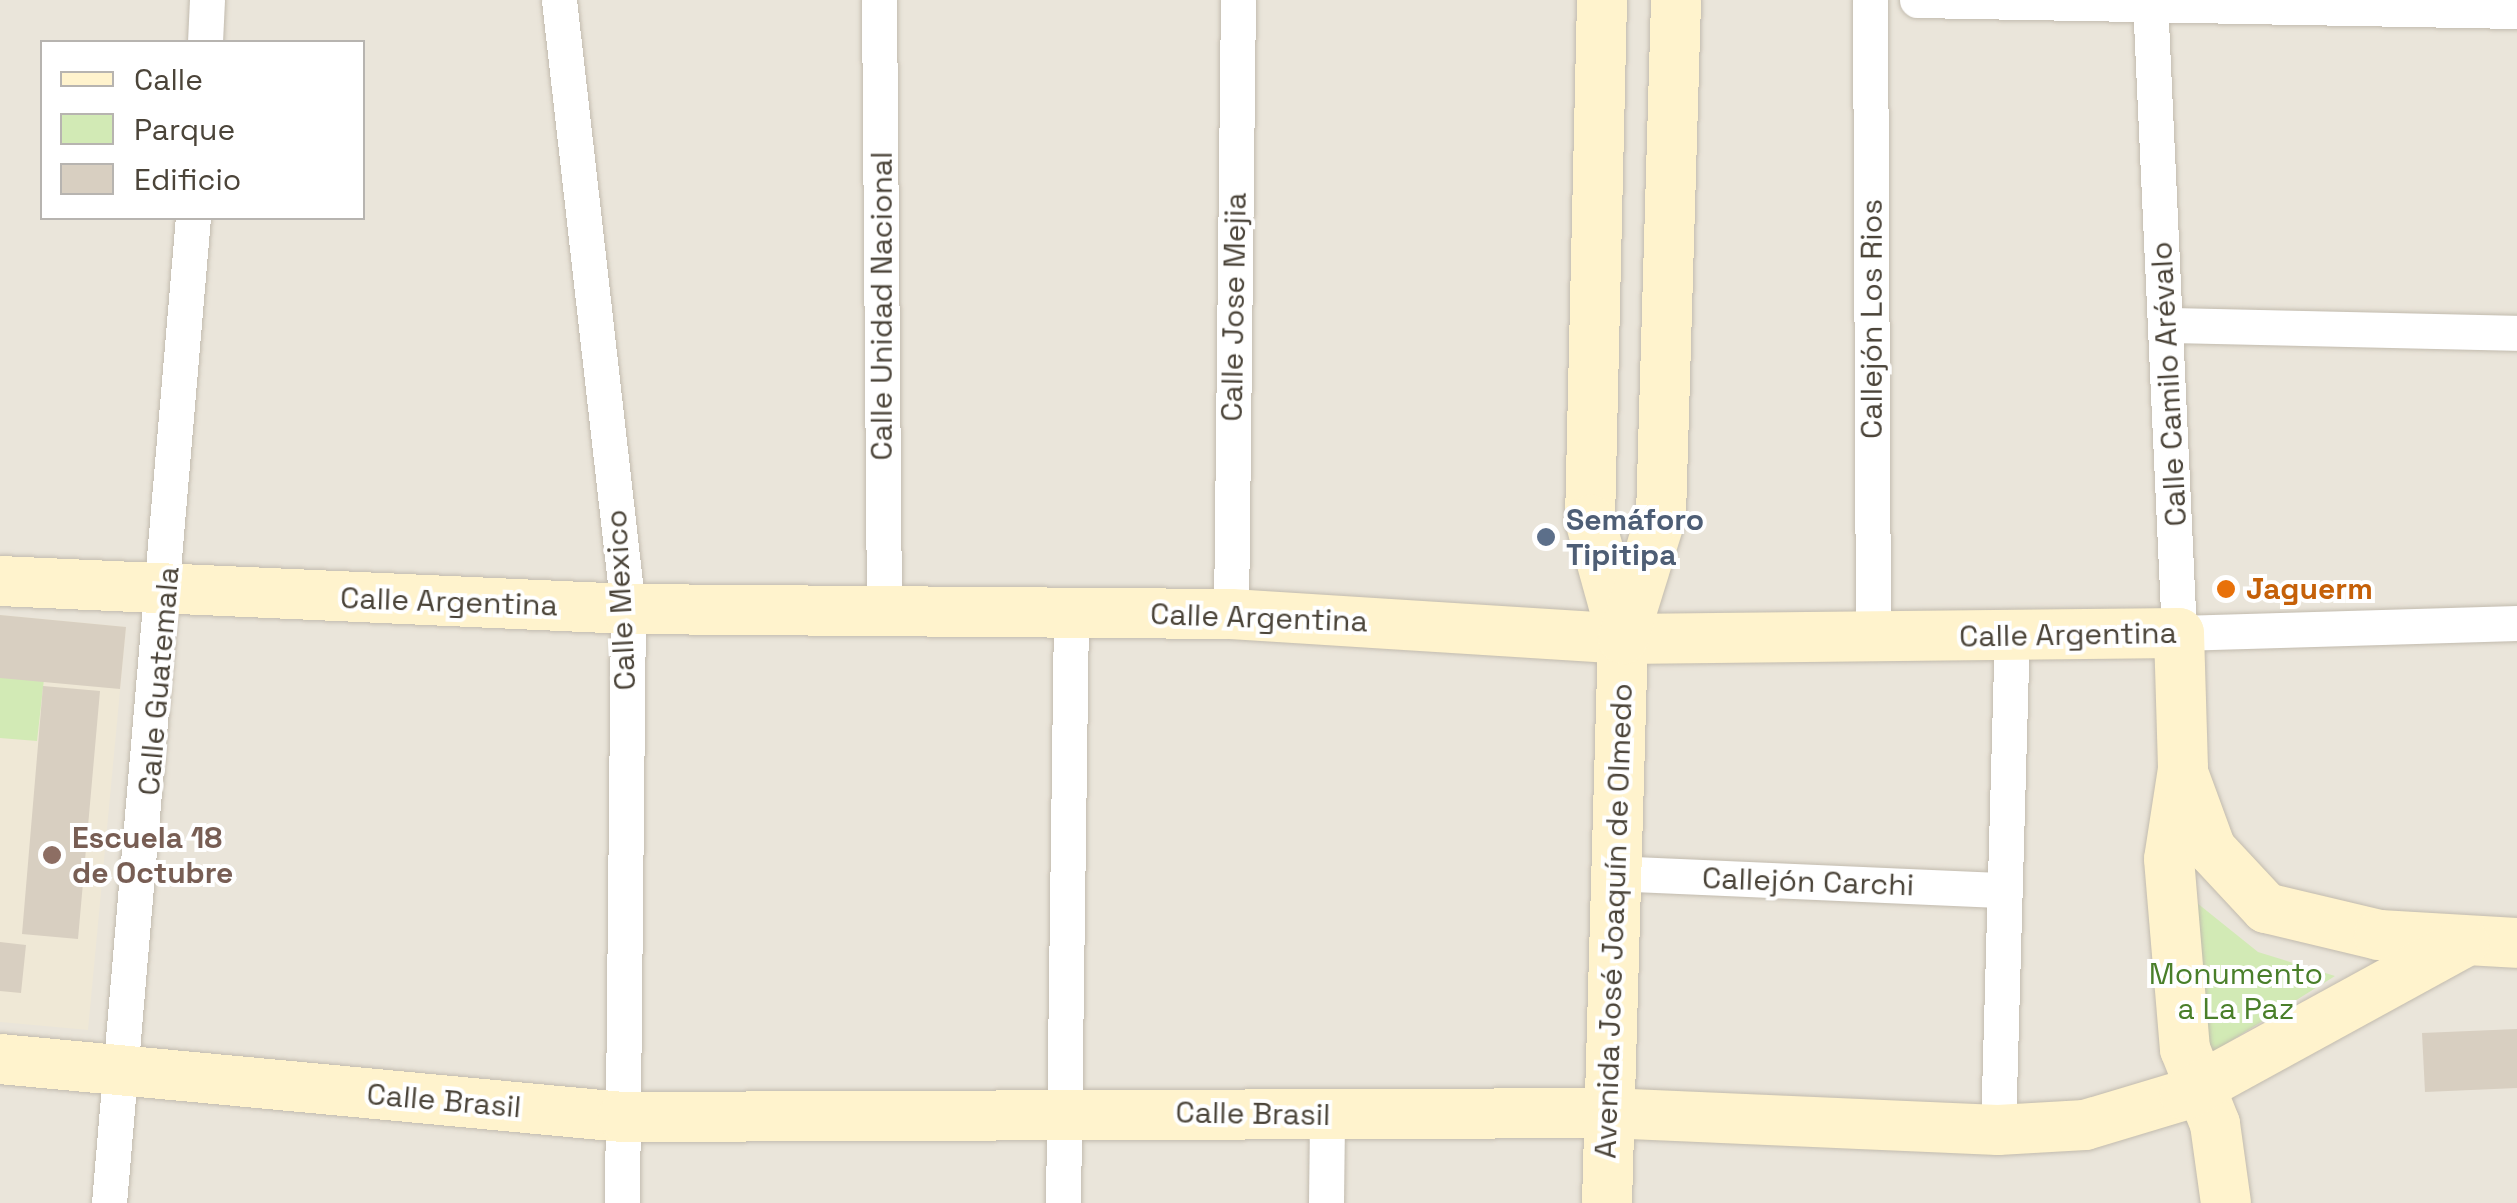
<!DOCTYPE html>
<html>
<head>
<meta charset="utf-8">
<style>
	body { margin:0 }
	#map { position:relative; width:2517px; height:1203px; overflow:hidden; background:#f6f3ec; font-family:"Space Grotesk",sans-serif }
	div>[style] { position:absolute }
	.residential>* { inset:0; background:#eae5da }
	.education>* { inset:0; background:#efe8d6 }
	.green>* { inset:0; background:#d2eab5 }
	.building>* { inset:0; background:#d8cfc1 }
	.roads { filter:drop-shadow(0 0 2px #c2bbae) drop-shadow(0 0 2px #c2bbae) }
	.street>* { height:35px; margin:-17.5px; padding:0 17.5px; transform-origin:17.5px; border-radius:17.5px; background:#fff }
	.secondary>* { height:50px; margin:-25px; padding:0 25px; transform-origin:25px; border-radius:25px; background:#fff3cd }
	.dots>* { width:28px; height:28px; translate:-50% -50%; box-sizing:border-box; border:5px solid #fff; border-radius:50% }
	span { translate:-50% -50%; white-space:nowrap; text-align:center; line-height:1.15; -webkit-text-stroke:8px #fff; paint-order:stroke }
	.street-label { font-size:30px; color:#4b4439 }
	.service-label { font-size:30px; color:#4e5e75; font-weight:700 }
	.left { translate:0 -50%; text-align:left }
	.food-label { font-size:30px; color:#c56008; font-weight:700 }
	.education-label { font-size:30px; color:#785e54; font-weight:700 }
	.park-label { font-size:30px; color:#4a7f2a }
	.legend { position:absolute; left:40px; top:40px; width:325px; height:180px; box-sizing:border-box; background:#fff; border:2px solid #b7b4b0; margin:0; padding:12px 18px; list-style:none; font-size:30px; color:#4b4439 }
	.legend li { display:flex; align-items:center; gap:20px; height:50px }
	.legend b { width:50px; border:2px solid #b7b4b0 }
</style>
</head>
<body>
<div id="map">
	<div class="residential">
		<div style="clip-path:polygon(evenodd,0 0,2517px 0,2517px 1203px,0 1203px,0 0,42px 42px,362px 42px,362px 218px,42px 218px,42px 42px)"></div>
	</div>
	<div class="education">
		<div style="clip-path:polygon(0 615px,126px 627px,88px 1030px,0 1022px)"></div>
	</div>
	<div class="green">
		<div style="clip-path:polygon(0 677px,44px 679px,37px 741px,0 738px)"></div>
		<div style="clip-path:polygon(2197px 903px,2258px 952px,2335px 976px,2192px 1065px)"></div>
	</div>
	<div class="building">
		<div style="clip-path:polygon(0 615px,126px 627px,120px 689px,0 678px)"></div>
		<div style="clip-path:polygon(43px 686px,100px 691px,78px 939px,22px 934px)"></div>
		<div style="clip-path:polygon(0 942px,26px 945px,21px 993px,0 991px)"></div>
		<div style="clip-path:polygon(2517px 1029px,2517px 1088px,2425px 1092px,2422px 1033px)"></div>
	</div>
	<div class="roads">
		<div class="street">
			<div style="left:559px;top:0;width:613px;rotate:83.54deg"></div>
			<div style="left:628px;top:609px;width:594px;rotate:90.58deg"></div>
			<div style="left:879px;top:0;width:611px;rotate:89.53deg"></div>
			<div style="left:1870px;top:0;width:638px;rotate:89.73deg"></div>
			<div style="left:1917px;top:0;width:600px;rotate:1.05deg"></div>
			<div style="left:2150px;top:0;width:634px;rotate:87.38deg"></div>
			<div style="left:2179px;top:633px;width:338px;rotate:-1.7deg"></div>
			<div style="left:205px;top:42px;width:42px;rotate:-87.3deg"></div>
			<div style="left:2167px;top:325px;width:350px;rotate:1.3deg"></div>
			<div style="left:1231px;top:614px;width:614px;rotate:-89.35deg"></div>
			<div style="left:1611px;top:873px;width:394px;rotate:2.5deg"></div>
			<div style="left:1998px;top:1130px;width:492px;rotate:-88.4deg"></div>
			<div style="left:109px;top:1203px;width:989px;rotate:-85.13deg"></div>
			<div style="left:1063px;top:1203px;width:590px;rotate:-89.22deg"></div>
			<div style="left:1326px;top:1203px;width:88px;rotate:-89.3deg"></div>
		</div>
		<div class="secondary">
			<div style="left:1602px;top:0;width:520px;rotate:91.32deg"></div>
			<div style="left:1590px;top:520px;width:123px;rotate:74.5deg"></div>
			<div style="left:0;top:581px;width:629px;rotate:2.55deg"></div>
			<div style="left:628px;top:609px;width:603px;rotate:0.48deg"></div>
			<div style="left:1231px;top:614px;width:393px;rotate:3.6deg"></div>
			<div style="left:1623px;top:639px;width:556px;rotate:-0.62deg"></div>
			<div style="left:2179px;top:633px;width:136px;rotate:88.3deg"></div>
			<div style="left:2183px;top:769px;width:91px;rotate:98.8deg"></div>
			<div style="left:2169px;top:859px;width:191px;rotate:85.2deg"></div>
			<div style="left:2185px;top:1049px;width:81px;rotate:68.2deg"></div>
			<div style="left:2215px;top:1124px;width:80px;rotate:82.1deg"></div>
			<div style="left:2185px;top:778px;width:76px;rotate:69.9deg"></div>
			<div style="left:2211px;top:849px;width:81px;rotate:47deg"></div>
			<div style="left:2266px;top:908px;width:116px;rotate:13.4deg"></div>
			<div style="left:2379px;top:935px;width:138px;rotate:3.3deg"></div>
			<div style="left:0;top:1059px;width:626px;rotate:5.32deg"></div>
			<div style="left:623px;top:1117px;width:984px;rotate:-0.23deg"></div>
			<div style="left:1607px;top:1113px;width:391px;rotate:2.5deg"></div>
			<div style="left:1998px;top:1130px;width:87px;rotate:-3.3deg"></div>
			<div style="left:2085px;top:1125px;width:104px;rotate:-16.7deg"></div>
			<div style="left:2185px;top:1095px;width:318px;rotate:-28.7deg"></div>
			<div style="left:1607px;top:1203px;width:564px;rotate:-88.38deg"></div>
			<div style="left:1623px;top:639px;width:129px;rotate:-72.8deg"></div>
			<div style="left:1661px;top:516px;width:516px;rotate:-88.33deg"></div>
		</div>
	</div>
	<div class="dots">
		<div style="left:1546px;top:537px;background:#5c6f8a"></div>
		<div style="left:2226px;top:589px;background:#e8710a"></div>
		<div style="left:52px;top:855px;background:#8d6e63"></div>
	</div>
	<div class="street-label">
		<span style="left:882px;top:306px;rotate:-90deg">Calle Unidad Nacional</span>
		<span style="left:1234px;top:307px;rotate:-89deg">Calle Jose Mejia</span>
		<span style="left:1872px;top:319px;rotate:-90deg">Callejón Los Rios</span>
		<span style="left:2169px;top:384px;rotate:-93deg">Calle Camilo Arévalo</span>
		<span style="left:621px;top:600px;rotate:-93deg">Calle Mexico</span>
		<span style="left:449px;top:602px;rotate:2deg">Calle Argentina</span>
		<span style="left:1259px;top:618px;rotate:2deg">Calle Argentina</span>
		<span style="left:2068px;top:635px;rotate:-1deg">Calle Argentina</span>
		<span style="left:159px;top:681px;rotate:-85deg">Calle Guatemala</span>
		<span style="left:1808px;top:882px;rotate:2deg">Callejón Carchi</span>
		<span style="left:1614px;top:921px;rotate:-88deg">Avenida José Joaquín de Olmedo</span>
		<span style="left:444px;top:1101px;rotate:5deg">Calle Brasil</span>
		<span style="left:1253px;top:1114px;rotate:1deg">Calle Brasil</span>
	</div>
	<div class="service-label">
		<span class="left" style="left:1566px;top:537px">Semáforo<br>Tipitipa</span>
	</div>
	<div class="food-label">
		<span class="left" style="left:2246px;top:589px">Jaguerm</span>
	</div>
	<div class="education-label">
		<span class="left" style="left:72px;top:855px">Escuela 18<br>de Octubre</span>
	</div>
	<div class="park-label">
		<span style="left:2236px;top:991px">Monumento<br>a La Paz</span>
	</div>
	<ul class="legend">
	<li><b style="height:12px;background:#fff3cd"></b>Calle</li>
	<li><b style="height:28px;background:#d2eab5"></b>Parque</li>
	<li><b style="height:28px;background:#d8cfc1"></b>Edificio</li>
	</ul>
</div>
</body>
</html>
